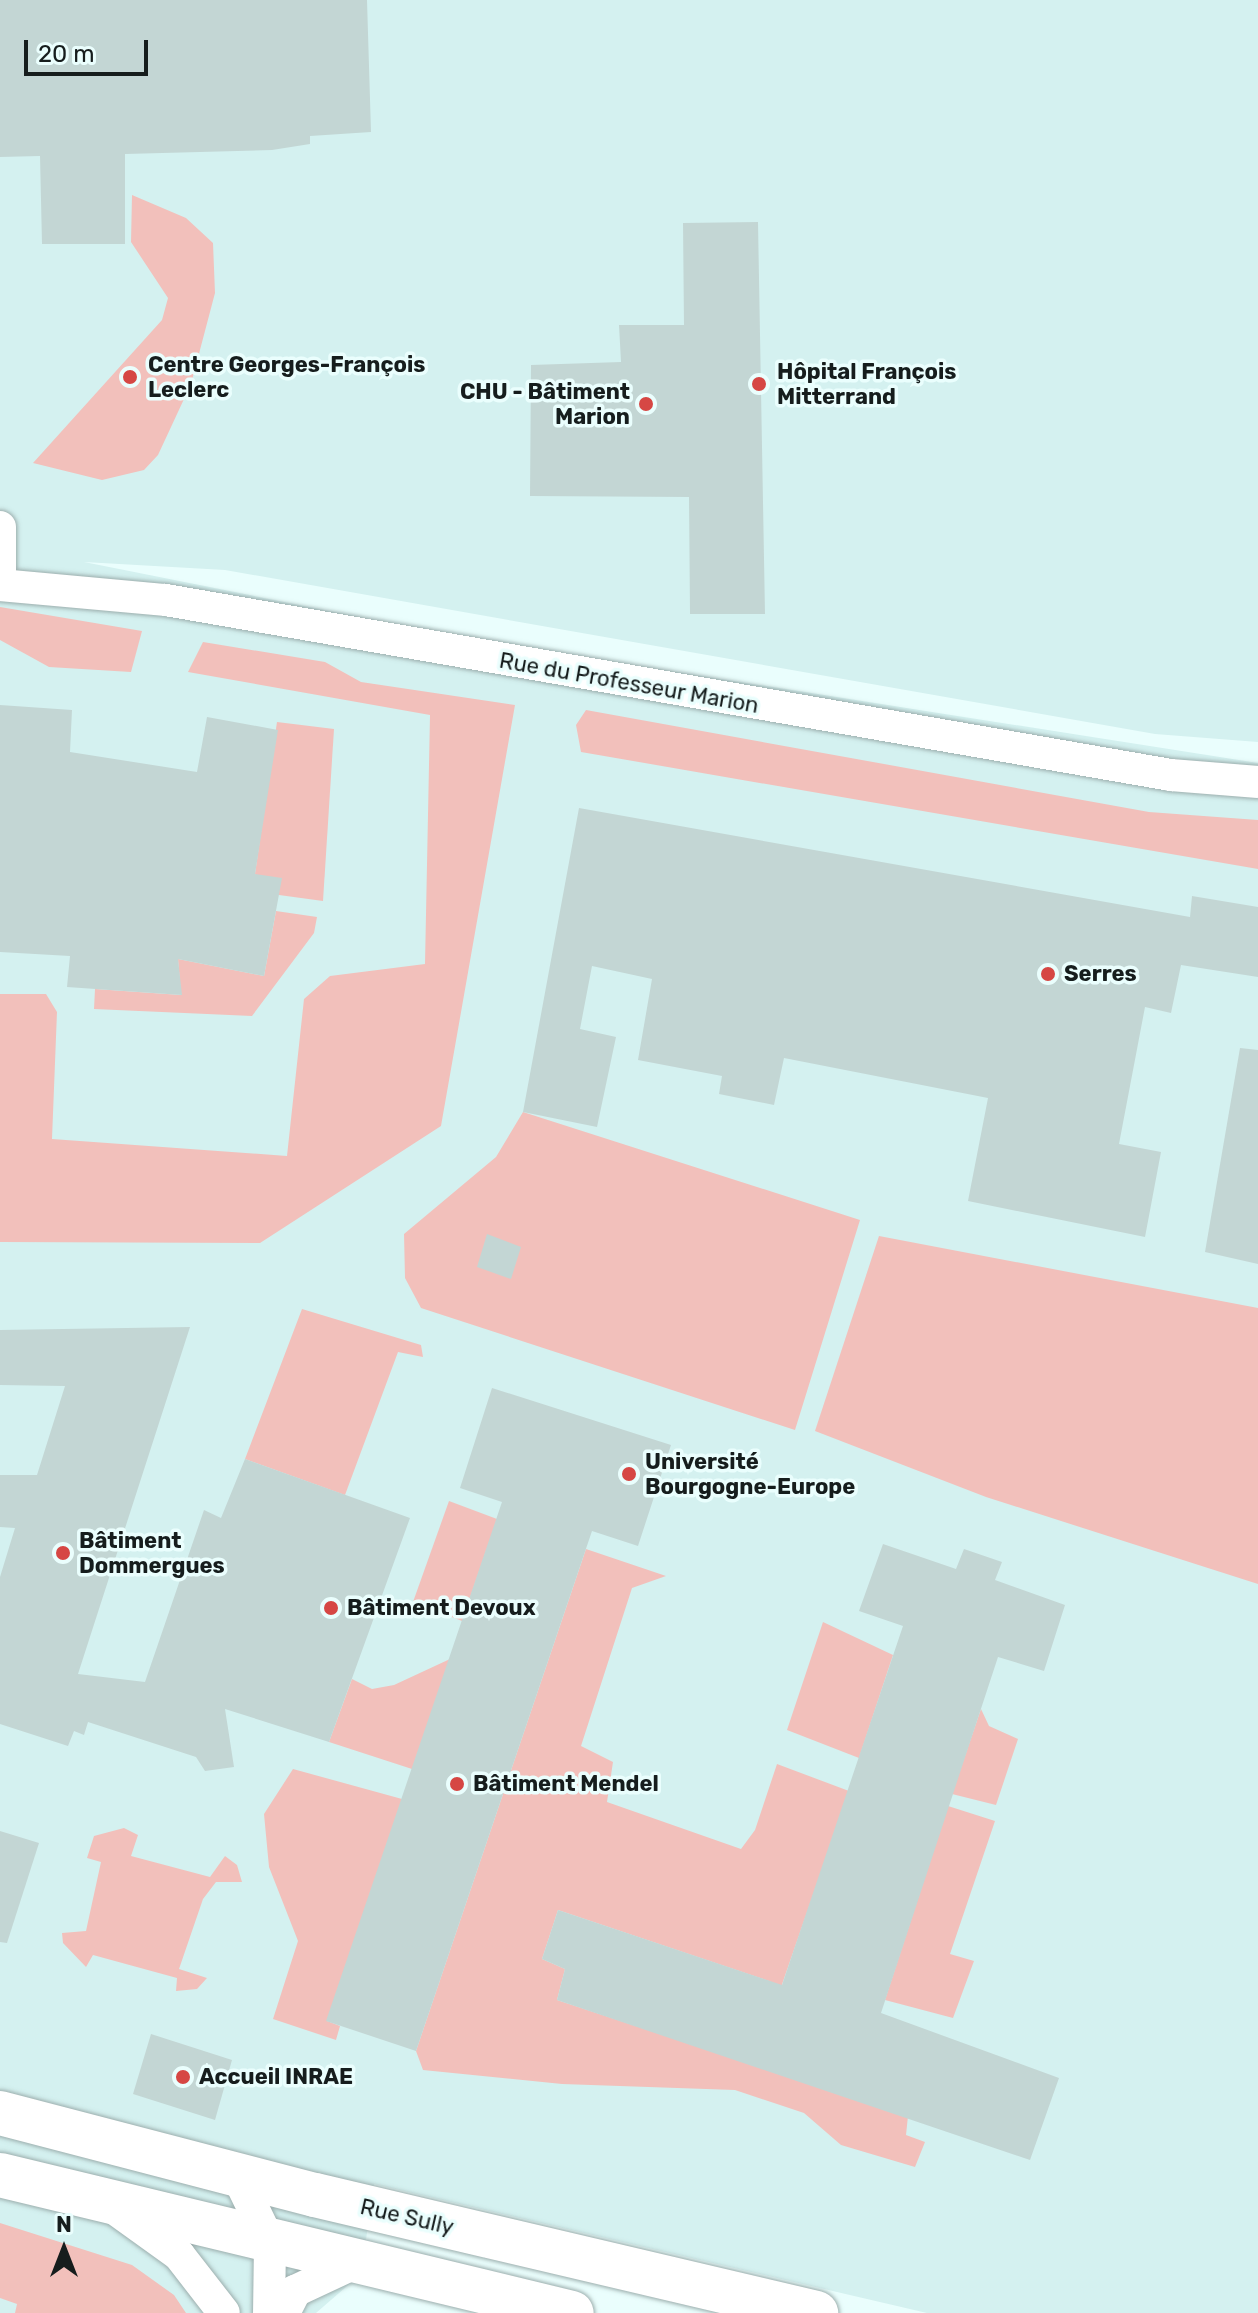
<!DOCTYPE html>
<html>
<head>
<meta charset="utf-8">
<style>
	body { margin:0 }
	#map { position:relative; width:1258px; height:2313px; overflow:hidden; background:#eafefd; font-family:Rubik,sans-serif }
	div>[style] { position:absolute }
	.built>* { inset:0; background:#d4f1f0 }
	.green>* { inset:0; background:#f2c0bb }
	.building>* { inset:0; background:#c3d6d4 }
	.roads { filter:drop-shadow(0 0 2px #9caead) drop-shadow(0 0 2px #9caead) }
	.street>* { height:32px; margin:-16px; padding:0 16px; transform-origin:16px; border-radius:16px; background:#fff }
	.secondary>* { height:44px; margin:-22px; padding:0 22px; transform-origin:22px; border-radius:22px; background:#fff }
	.dots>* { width:22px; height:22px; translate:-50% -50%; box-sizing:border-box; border:4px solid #eafefd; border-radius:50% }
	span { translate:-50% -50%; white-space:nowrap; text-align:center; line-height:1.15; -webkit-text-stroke:7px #eafefd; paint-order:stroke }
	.poi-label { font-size:22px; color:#161d1d; font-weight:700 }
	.left { translate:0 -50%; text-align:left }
	.right { translate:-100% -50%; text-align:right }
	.street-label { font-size:22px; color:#161d1d }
	.north { position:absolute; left:24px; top:2209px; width:80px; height:80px; -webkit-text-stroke:6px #eafefd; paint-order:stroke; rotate:0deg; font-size:22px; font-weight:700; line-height:32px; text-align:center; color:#161d1d }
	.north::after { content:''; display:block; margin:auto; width:28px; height:36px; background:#161d1d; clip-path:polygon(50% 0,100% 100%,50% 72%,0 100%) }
	.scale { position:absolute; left:24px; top:40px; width:124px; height:36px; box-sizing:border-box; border:4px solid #161d1d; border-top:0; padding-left:10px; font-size:24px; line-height:28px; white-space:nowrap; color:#161d1d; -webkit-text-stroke:6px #eafefd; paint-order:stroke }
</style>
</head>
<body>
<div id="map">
	<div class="built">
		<div style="clip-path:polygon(0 0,1258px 0,1258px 742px,1155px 734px,225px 570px,84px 562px,485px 642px,1258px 763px,1258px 2313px,927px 2313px,374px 2184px,361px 2274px,316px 2313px,0 2313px)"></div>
	</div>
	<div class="green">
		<div style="clip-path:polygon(132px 195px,186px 218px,213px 243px,215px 293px,191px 384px,158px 455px,144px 470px,102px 480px,33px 463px,162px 320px,168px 298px,131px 242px)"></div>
		<div style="clip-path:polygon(0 607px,142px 631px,131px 672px,49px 667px,0 640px)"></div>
		<div style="clip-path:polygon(203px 642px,325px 662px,361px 682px,515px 705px,441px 1126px,260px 1243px,0 1242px,0 994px,46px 994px,57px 1012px,52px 1139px,287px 1156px,304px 999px,330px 976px,425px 964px,430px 715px,188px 672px)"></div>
		<div style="clip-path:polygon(586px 710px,1149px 812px,1258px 820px,1258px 869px,581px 752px,576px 725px)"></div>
		<div style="clip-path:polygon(277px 722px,334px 729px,323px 901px,279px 895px,255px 874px)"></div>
		<div style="clip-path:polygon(276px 911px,317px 917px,314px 933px,252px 1016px,94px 1009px,95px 989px,181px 995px,178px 959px,264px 976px)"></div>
		<div style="clip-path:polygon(523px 1112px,860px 1220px,795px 1430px,421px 1308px,405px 1278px,404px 1234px,496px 1157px)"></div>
		<div style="clip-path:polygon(879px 1236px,1258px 1308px,1258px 1584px,986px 1497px,815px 1431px)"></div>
		<div style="clip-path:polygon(302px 1309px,421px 1345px,423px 1357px,398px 1352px,345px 1495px,245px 1459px)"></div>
		<div style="clip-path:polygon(449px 1501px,497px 1519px,462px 1621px,413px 1602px)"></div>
		<div style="clip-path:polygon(586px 1549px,666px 1576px,632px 1588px,581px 1746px,613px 1762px,607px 1802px,741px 1849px,755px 1830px,777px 1764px,849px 1791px,779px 1993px,769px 1981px,558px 1910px,542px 1959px,565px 1969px,557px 2000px,908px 2116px,906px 2135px,925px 2142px,915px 2167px,841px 2145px,804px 2113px,735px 2090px,562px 2084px,423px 2070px,416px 2051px)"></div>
		<div style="clip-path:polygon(823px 1622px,893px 1655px,859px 1758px,787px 1730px)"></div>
		<div style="clip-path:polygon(450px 1659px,412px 1769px,329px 1742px,352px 1679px,372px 1689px,394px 1685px)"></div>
		<div style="clip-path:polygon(981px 1709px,989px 1726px,1018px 1739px,996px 1805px,952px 1794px)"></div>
		<div style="clip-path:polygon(293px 1769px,402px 1799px,327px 2021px,340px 2026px,336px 2040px,273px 2019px,298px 1941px,269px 1867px,264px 1814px)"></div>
		<div style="clip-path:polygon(948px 1806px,995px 1821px,950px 1954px,974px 1961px,953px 2018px,885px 2000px)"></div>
		<div style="clip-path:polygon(124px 1828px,138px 1835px,131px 1856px,210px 1877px,225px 1856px,237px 1865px,242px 1882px,216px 1882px,203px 1899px,179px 1969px,207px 1978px,197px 1989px,176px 1991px,177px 1978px,93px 1955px,86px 1967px,63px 1943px,62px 1933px,86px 1931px,101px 1862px,87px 1858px,94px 1836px)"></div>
		<div style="clip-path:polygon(0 2223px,132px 2265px,174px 2295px,186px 2313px,15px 2313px,17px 2304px,0 2298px)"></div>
	</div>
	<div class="building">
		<div style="clip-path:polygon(0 0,367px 0,371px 132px,310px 136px,310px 144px,272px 150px,125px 154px,125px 244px,42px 244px,40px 156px,0 157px)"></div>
		<div style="clip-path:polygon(758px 222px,765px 614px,690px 614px,689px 497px,530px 496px,531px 365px,621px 362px,619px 325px,684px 325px,683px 223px)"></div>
		<div style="clip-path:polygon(0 705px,72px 710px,70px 752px,197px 772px,207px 717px,278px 730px,255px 874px,282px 878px,264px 976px,178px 959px,182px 995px,67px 987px,70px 956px,0 952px)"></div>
		<div style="clip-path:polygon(579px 808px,1190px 917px,1192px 896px,1258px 907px,1258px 977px,1181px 965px,1171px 1013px,1145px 1007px,1119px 1144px,1161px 1152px,1145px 1237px,968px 1201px,988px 1098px,784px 1058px,774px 1105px,719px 1094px,722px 1076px,638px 1060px,652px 979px,592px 966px,580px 1029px,616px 1037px,597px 1127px,523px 1112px)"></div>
		<div style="clip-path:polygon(1240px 1048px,1258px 1050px,1258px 1264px,1205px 1252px)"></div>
		<div style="clip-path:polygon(487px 1234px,521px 1247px,511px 1279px,477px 1267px)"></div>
		<div style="clip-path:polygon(190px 1327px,78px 1674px,145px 1682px,204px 1510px,221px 1518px,245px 1459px,410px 1518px,329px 1742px,225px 1709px,234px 1767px,205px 1771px,196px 1757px,88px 1722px,84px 1735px,74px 1731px,68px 1746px,0 1724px,0 1577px,15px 1528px,0 1527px,0 1475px,37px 1475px,65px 1386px,0 1385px,0 1330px)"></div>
		<div style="clip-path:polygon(492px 1388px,671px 1445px,638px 1546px,592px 1531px,416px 2051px,326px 2021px,502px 1502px,460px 1488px)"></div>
		<div style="clip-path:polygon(883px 1544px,956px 1569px,964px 1549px,1002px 1562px,995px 1580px,1065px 1605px,1044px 1671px,998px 1657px,881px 2013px,1059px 2078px,1030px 2160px,557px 2000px,565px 1969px,542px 1959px,558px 1910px,782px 1985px,903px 1626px,859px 1611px)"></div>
		<div style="clip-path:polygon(0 1831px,39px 1843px,7px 1943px,0 1942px)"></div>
		<div style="clip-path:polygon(151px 2034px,232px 2060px,215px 2120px,133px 2094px)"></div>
	</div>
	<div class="roads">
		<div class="street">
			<div style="left:0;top:527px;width:43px;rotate:90deg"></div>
			<div style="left:0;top:585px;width:167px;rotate:5.2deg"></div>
			<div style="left:166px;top:600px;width:1020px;rotate:9.88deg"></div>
			<div style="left:1171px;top:775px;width:87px;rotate:4.6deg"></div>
			<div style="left:237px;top:2175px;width:76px;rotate:64.1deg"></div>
			<div style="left:270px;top:2243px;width:70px;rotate:90.8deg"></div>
			<div style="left:111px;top:2206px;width:84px;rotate:35.8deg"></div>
			<div style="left:179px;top:2255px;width:73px;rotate:52.2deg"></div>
			<div style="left:284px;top:2313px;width:25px;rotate:-63deg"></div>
			<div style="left:295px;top:2291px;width:66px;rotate:-25deg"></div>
		</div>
		<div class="secondary">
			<div style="left:0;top:2113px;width:325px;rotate:14.6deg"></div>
			<div style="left:315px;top:2195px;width:515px;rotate:13.25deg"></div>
			<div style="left:0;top:2175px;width:588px;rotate:13.56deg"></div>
		</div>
	</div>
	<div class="dots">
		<div style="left:130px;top:377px;background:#d64744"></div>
		<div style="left:759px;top:384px;background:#d64744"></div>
		<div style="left:646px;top:404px;background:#d64744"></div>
		<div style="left:1048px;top:974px;background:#d64744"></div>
		<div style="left:629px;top:1474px;background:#d64744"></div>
		<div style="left:63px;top:1553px;background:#d64744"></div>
		<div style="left:331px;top:1608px;background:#d64744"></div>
		<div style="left:457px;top:1784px;background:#d64744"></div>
		<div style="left:183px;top:2077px;background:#d64744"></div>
	</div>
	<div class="poi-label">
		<span class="left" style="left:148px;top:377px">Centre Georges-François<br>Leclerc</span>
		<span class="left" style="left:777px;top:384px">Hôpital François<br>Mitterrand</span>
		<span class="right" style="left:630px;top:404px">CHU - Bâtiment<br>Marion</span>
		<span class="left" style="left:1064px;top:974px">Serres</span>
		<span class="left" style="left:645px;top:1474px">Université<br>Bourgogne-Europe</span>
		<span class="left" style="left:79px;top:1553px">Bâtiment<br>Dommergues</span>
		<span class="left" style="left:347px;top:1608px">Bâtiment Devoux</span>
		<span class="left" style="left:473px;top:1784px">Bâtiment Mendel</span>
		<span class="left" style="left:199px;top:2077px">Accueil INRAE</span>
	</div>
	<div class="street-label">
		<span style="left:629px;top:683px;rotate:10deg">Rue du Professeur Marion</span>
		<span style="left:407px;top:2217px;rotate:13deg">Rue Sully</span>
	</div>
	<div class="north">N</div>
	<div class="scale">20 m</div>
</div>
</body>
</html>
